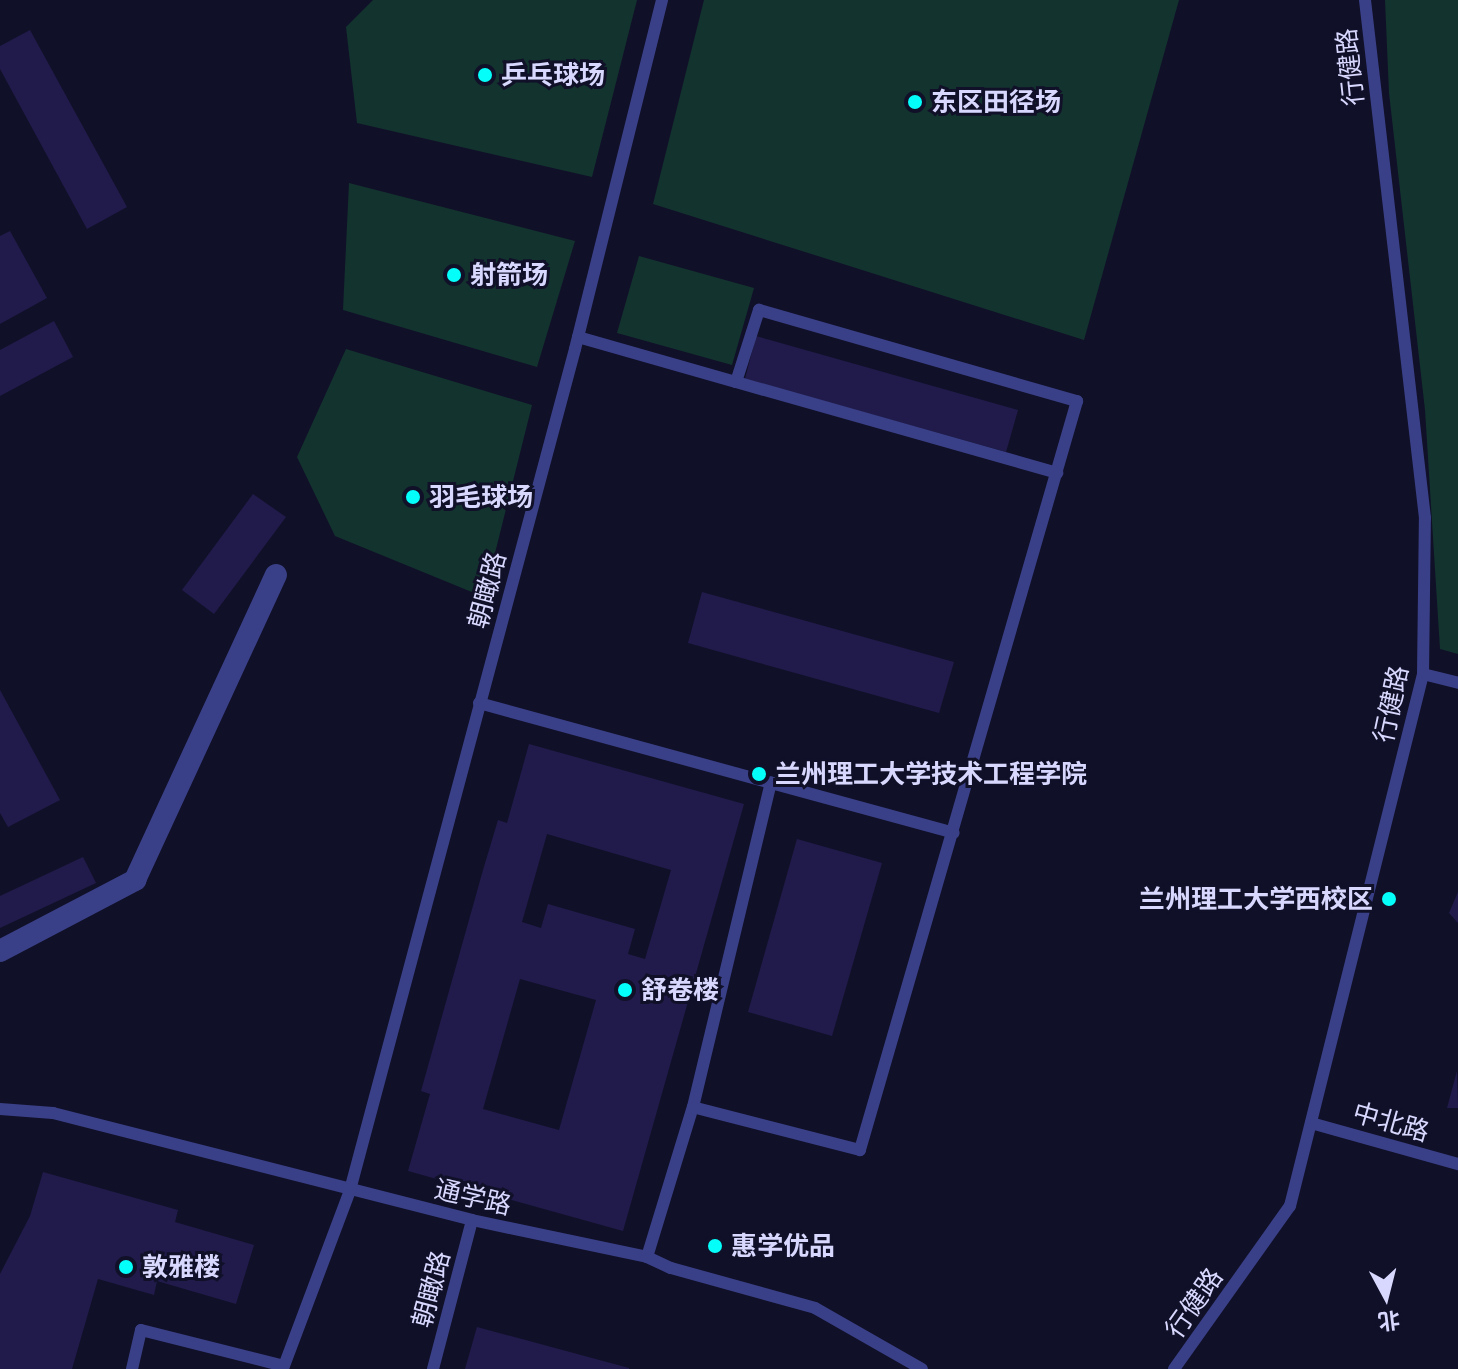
<!DOCTYPE html>
<html>
<head>
<meta charset="utf-8">
<style>
	body { margin:0 }
	#map { position:relative; width:1458px; height:1369px; overflow:hidden; background:#111029; font-family:Quicksand,"Noto Sans SC",sans-serif }
	div>[style] { position:absolute }
	.green>* { inset:0; background:#13332e }
	.building>* { inset:0; background:#201b4a }
	.service>* { height:12px; margin:-6px; padding:0 6px; transform-origin:6px; border-radius:6px; background:#3a4088 }
	.minor>* { height:22px; margin:-11px; padding:0 11px; transform-origin:11px; border-radius:11px; background:#3a4088 }
	.dots>* { width:22px; height:22px; translate:-50% -50%; box-sizing:border-box; border:4px solid #111029; border-radius:50% }
	span { translate:-50% -50%; white-space:nowrap; text-align:center; line-height:1.15; -webkit-text-stroke:6px #111029; paint-order:stroke }
	.street-label { font-size:26px; color:#d8d8ff }
	.poi-label { font-size:26px; color:#d8d8ff; font-weight:700 }
	.left { translate:0 -50%; text-align:left }
	.right { translate:-100% -50%; text-align:right }
	.north { position:absolute; left:1346px; top:1257px; width:80px; height:80px; -webkit-text-stroke:6px #111029; paint-order:stroke; rotate:173deg; font-size:22px; font-weight:700; line-height:32px; text-align:center; color:#d8d8ff }
	.north::after { content:''; display:block; margin:auto; width:28px; height:36px; background:#d8d8ff; clip-path:polygon(50% 0,100% 100%,50% 72%,0 100%) }
</style>
</head>
<body>
<div id="map">
	<div class="green">
		<div style="clip-path:polygon(373px 0,637px 0,592px 177px,357px 123px,346px 27px)"></div>
		<div style="clip-path:polygon(704px 0,1179px 0,1084px 340px,653px 204px)"></div>
		<div style="clip-path:polygon(1385px 0,1458px 0,1458px 654px,1440px 649px,1425px 410px,1389px 93px)"></div>
		<div style="clip-path:polygon(349px 183px,575px 241px,537px 367px,343px 310px)"></div>
		<div style="clip-path:polygon(639px 256px,754px 288px,732px 365px,617px 333px)"></div>
		<div style="clip-path:polygon(346px 349px,532px 405px,484px 597px,335px 536px,297px 457px)"></div>
	</div>
	<div class="building">
		<div style="clip-path:polygon(30px 30px,127px 207px,87px 229px,0 69px,0 46px)"></div>
		<div style="clip-path:polygon(10px 231px,47px 298px,0 324px,0 236px)"></div>
		<div style="clip-path:polygon(54px 321px,73px 357px,0 396px,0 350px)"></div>
		<div style="clip-path:polygon(756px 336px,1018px 410px,1006px 452px,745px 379px)"></div>
		<div style="clip-path:polygon(253px 494px,286px 517px,214px 614px,182px 590px)"></div>
		<div style="clip-path:polygon(702px 592px,954px 662px,939px 713px,688px 643px)"></div>
		<div style="clip-path:polygon(0 690px,60px 800px,8px 827px,0 813px)"></div>
		<div style="clip-path:polygon(evenodd,529px 744px,744px 804px,623px 1231px,408px 1171px,430px 1094px,421px 1091px,483px 870px,498px 820px,507px 823px,529px 744px,547px 834px,671px 870px,645px 959px,628px 954px,635px 929px,548px 904px,541px 928px,522px 922px,547px 834px,529px 744px,520px 979px,596px 1000px,559px 1130px,483px 1109px,520px 979px)"></div>
		<div style="clip-path:polygon(797px 839px,882px 863px,832px 1036px,748px 1012px)"></div>
		<div style="clip-path:polygon(83px 857px,96px 883px,0 928px,0 896px)"></div>
		<div style="clip-path:polygon(1458px 892px,1458px 923px,1449px 913px)"></div>
		<div style="clip-path:polygon(1457px 1071px,1458px 1108px,1447px 1108px)"></div>
		<div style="clip-path:polygon(43px 1172px,178px 1210px,175px 1222px,254px 1245px,236px 1304px,157px 1281px,154px 1295px,98px 1279px,72px 1369px,0 1369px,0 1274px,30px 1216px)"></div>
		<div style="clip-path:polygon(477px 1327px,629px 1368px,629px 1369px,465px 1369px)"></div>
	</div>
	<div class="service">
		<div style="left:578px;top:337px;width:164px;rotate:15.9deg"></div>
		<div style="left:736px;top:382px;width:76px;rotate:-72.3deg"></div>
		<div style="left:759px;top:310px;width:331px;rotate:16deg"></div>
		<div style="left:1077px;top:401px;width:780px;rotate:106.16deg"></div>
		<div style="left:860px;top:1150px;width:172px;rotate:-165.6deg"></div>
		<div style="left:736px;top:382px;width:334px;rotate:15.8deg"></div>
		<div style="left:1423px;top:674px;width:36px;rotate:14deg"></div>
		<div style="left:479px;top:703px;width:492px;rotate:15.3deg"></div>
		<div style="left:0;top:1109px;width:53px;rotate:4.3deg"></div>
		<div style="left:53px;top:1113px;width:432px;rotate:14.3deg"></div>
		<div style="left:472px;top:1220px;width:179px;rotate:11.9deg"></div>
		<div style="left:647px;top:1257px;width:26px;rotate:25deg"></div>
		<div style="left:671px;top:1268px;width:149px;rotate:15.5deg"></div>
		<div style="left:815px;top:1308px;width:123px;rotate:29.7deg"></div>
		<div style="left:1311px;top:1123px;width:153px;rotate:15.6deg"></div>
		<div style="left:647px;top:1257px;width:157px;rotate:-73deg"></div>
		<div style="left:693px;top:1107px;width:334px;rotate:-76.5deg"></div>
		<div style="left:132px;top:1369px;width:40px;rotate:-77deg"></div>
		<div style="left:141px;top:1330px;width:147px;rotate:14.1deg"></div>
		<div style="left:284px;top:1366px;width:188px;rotate:-69.4deg"></div>
		<div style="left:350px;top:1190px;width:871px;rotate:-75.02deg"></div>
		<div style="left:575px;top:349px;width:360px;rotate:-76deg"></div>
		<div style="left:433px;top:1369px;width:154px;rotate:-75.3deg"></div>
		<div style="left:1174px;top:1369px;width:200px;rotate:-54.6deg"></div>
		<div style="left:1290px;top:1206px;width:548px;rotate:-75.96deg"></div>
		<div style="left:1423px;top:674px;width:156px;rotate:-89.3deg"></div>
		<div style="left:1425px;top:518px;width:521px;rotate:-96.61deg"></div>
	</div>
	<div class="minor">
		<div style="left:0;top:951px;width:153px;rotate:-27.7deg"></div>
		<div style="left:135px;top:880px;width:336px;rotate:-65.2deg"></div>
	</div>
	<div class="dots">
		<div style="left:485px;top:75px;background:#04fffb"></div>
		<div style="left:915px;top:102px;background:#04fffb"></div>
		<div style="left:454px;top:275px;background:#04fffb"></div>
		<div style="left:413px;top:497px;background:#04fffb"></div>
		<div style="left:759px;top:774px;background:#04fffb"></div>
		<div style="left:1389px;top:899px;background:#04fffb"></div>
		<div style="left:625px;top:990px;background:#04fffb"></div>
		<div style="left:715px;top:1246px;background:#04fffb"></div>
		<div style="left:126px;top:1267px;background:#04fffb"></div>
	</div>
	<div class="street-label">
		<span style="left:1350px;top:67px;rotate:-96deg">行健路</span>
		<span style="left:487px;top:590px;rotate:-75deg">朝瞰路</span>
		<span style="left:1391px;top:704px;rotate:-78deg">行健路</span>
		<span style="left:1391px;top:1122px;rotate:16deg">中北路</span>
		<span style="left:473px;top:1197px;rotate:13deg">通学路</span>
		<span style="left:431px;top:1289px;rotate:-75deg">朝瞰路</span>
		<span style="left:1194px;top:1303px;rotate:-55deg">行健路</span>
	</div>
	<div class="poi-label">
		<span class="left" style="left:501px;top:75px">乒乓球场</span>
		<span class="left" style="left:931px;top:102px">东区田径场</span>
		<span class="left" style="left:470px;top:275px">射箭场</span>
		<span class="left" style="left:429px;top:497px">羽毛球场</span>
		<span class="left" style="left:775px;top:774px">兰州理工大学技术工程学院</span>
		<span class="right" style="left:1373px;top:899px">兰州理工大学西校区</span>
		<span class="left" style="left:641px;top:990px">舒卷楼</span>
		<span class="left" style="left:731px;top:1246px">惠学优品</span>
		<span class="left" style="left:142px;top:1267px">敦雅楼</span>
	</div>
	<div class="north">北</div>
</div>
</body>
</html>
